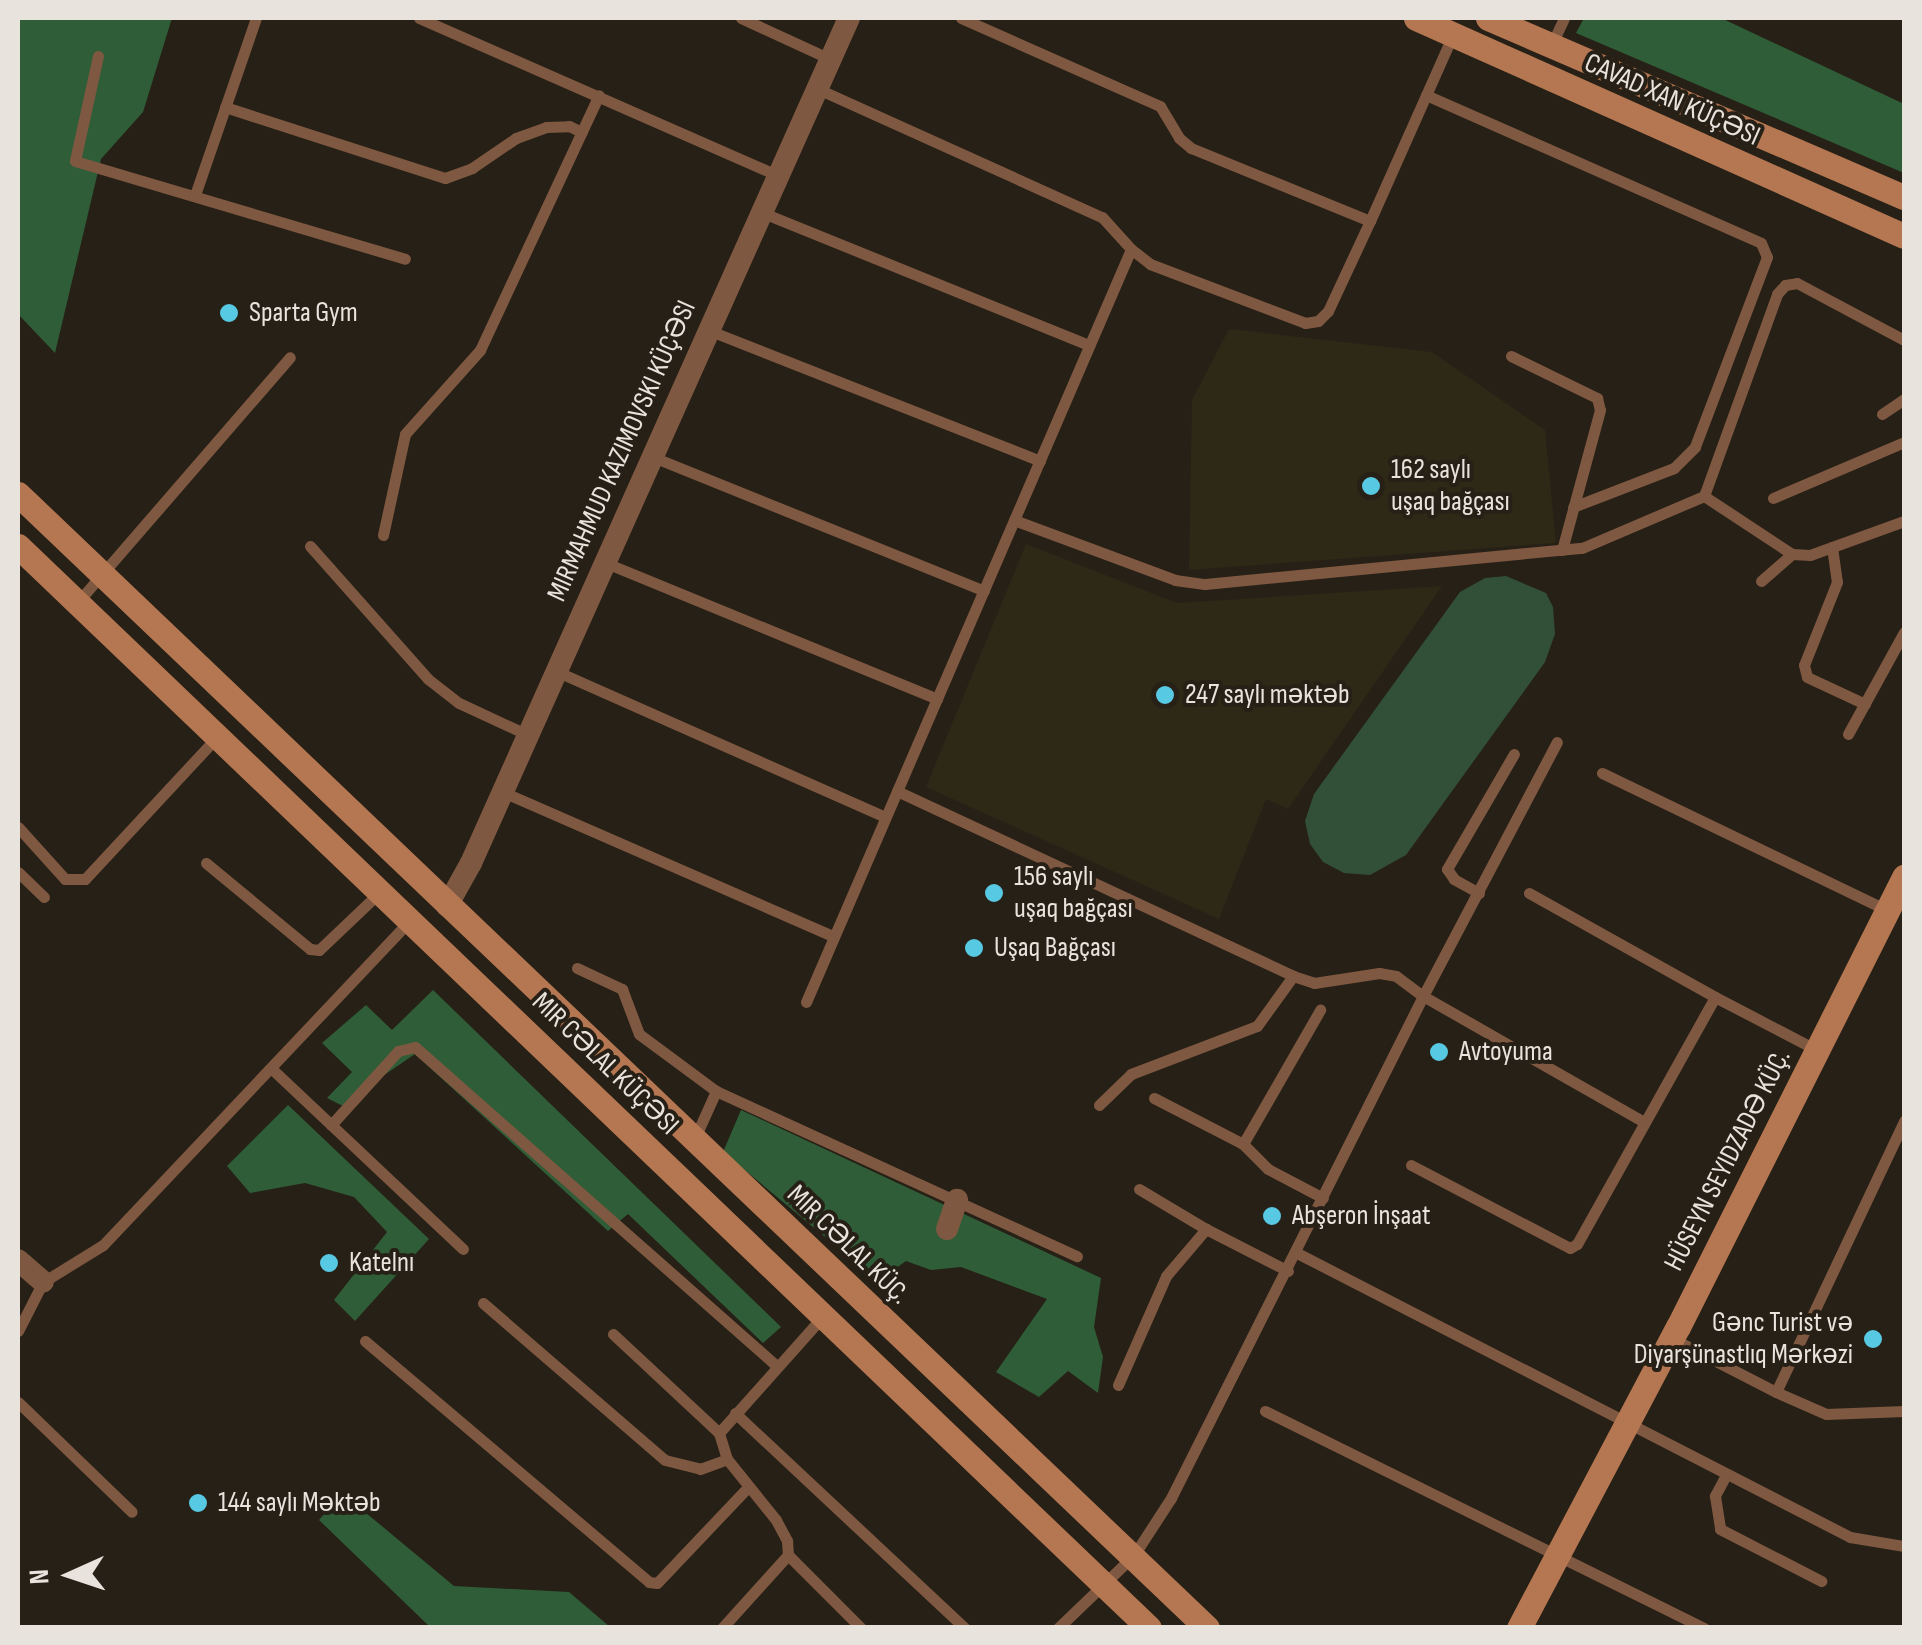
<!DOCTYPE html>
<html>
<head>
<meta charset="utf-8">
<style>
	body { margin:0 }
	#map { position:relative; width:1922px; height:1645px; overflow:hidden; background:#272016; font-family:"Sofia Sans Condensed",sans-serif }
	div>[style] { position:absolute }
	.education>* { inset:0; background:#2e2817 }
	.green>* { inset:0; background:#325037 }
	.forest>* { inset:0; background:#2f5d37 }
	.lane>* { height:11px; margin:-5.5px; padding:0 5.5px; transform-origin:5.5px; border-radius:5.5px; background:#7f5841 }
	.street>* { height:22px; margin:-11px; padding:0 11px; transform-origin:11px; border-radius:11px; background:#7f5841 }
	.secondary>* { height:25px; margin:-12.5px; padding:0 12.5px; transform-origin:12.5px; border-radius:12.5px; background:#b57751 }
	.dots>* { width:28px; height:28px; translate:-50% -50%; box-sizing:border-box; border:5px solid #272016; border-radius:50% }
	span { translate:-50% -50%; white-space:nowrap; text-align:center; line-height:1.15; -webkit-text-stroke:8px #272016; paint-order:stroke }
	.street-label { font-size:28px; color:#e8e3dd }
	.poi-label { font-size:28px; color:#e8e3dd }
	.left { translate:0 -50%; text-align:left }
	.right { translate:-100% -50%; text-align:right }
	.frame { position:absolute; inset:0; border:20px solid #e8e3dd; pointer-events:none }
	.north { position:absolute; left:20px; top:1525px; width:100px; height:100px; -webkit-text-stroke:8px #272016; paint-order:stroke; rotate:267deg; font-size:28px; font-weight:700; line-height:40px; text-align:center; color:#e8e3dd }
	.north::after { content:''; display:block; margin:auto; width:35px; height:45px; background:#e8e3dd; clip-path:polygon(50% 0,100% 100%,50% 72%,0 100%) }
</style>
</head>
<body>
<div id="map">
	<div class="education">
		<div style="clip-path:polygon(1229px 329px,1432px 352px,1545px 430px,1556px 543px,1189px 570px,1192px 400px)"></div>
		<div style="clip-path:polygon(1026px 544px,1177px 603px,1442px 586px,1288px 809px,1266px 799px,1219px 919px,926px 787px)"></div>
	</div>
	<div class="green">
		<div style="clip-path:polygon(1506px 576px,1546px 593px,1553px 607px,1555px 634px,1545px 662px,1406px 855px,1370px 875px,1344px 873px,1323px 862px,1310px 844px,1305px 821px,1314px 794px,1460px 592px,1485px 578px)"></div>
	</div>
	<div class="forest">
		<div style="clip-path:polygon(18px 18px,172px 18px,143px 112px,101px 159px,55px 353px,18px 314px)"></div>
		<div style="clip-path:polygon(1584px 18px,1721px 18px,1904px 104px,1904px 173px,1576px 33px)"></div>
		<div style="clip-path:polygon(433px 990px,781px 1327px,763px 1343px,628px 1214px,608px 1231px,415px 1054px,374px 1082px,349px 1109px,327px 1098px,352px 1072px,322px 1043px,366px 1005px,392px 1030px)"></div>
		<div style="clip-path:polygon(288px 1105px,429px 1239px,355px 1321px,334px 1300px,387px 1232px,354px 1197px,305px 1183px,250px 1193px,227px 1166px)"></div>
		<div style="clip-path:polygon(741px 1110px,1101px 1278px,1094px 1327px,1103px 1357px,1098px 1393px,1068px 1371px,1039px 1397px,996px 1372px,1047px 1299px,961px 1267px,931px 1270px,906px 1261px,878px 1281px,723px 1152px)"></div>
		<div style="clip-path:polygon(342px 1493px,454px 1586px,569px 1592px,610px 1627px,430px 1627px,319px 1520px)"></div>
	</div>
	<div class="lane">
		<div style="left:419px;top:18px;width:390px;rotate:23.7deg"></div>
		<div style="left:741px;top:18px;width:98px;rotate:24.7deg"></div>
		<div style="left:961px;top:18px;width:218px;rotate:23.9deg"></div>
		<div style="left:1160px;top:106px;width:37px;rotate:59deg"></div>
		<div style="left:1179px;top:138px;width:16px;rotate:40deg"></div>
		<div style="left:1191px;top:148px;width:193px;rotate:22.2deg"></div>
		<div style="left:1370px;top:221px;width:204px;rotate:-66deg"></div>
		<div style="left:1551px;top:46px;width:31px;rotate:-65deg"></div>
		<div style="left:98px;top:56px;width:107px;rotate:102.4deg"></div>
		<div style="left:75px;top:161px;width:344px;rotate:16.5deg"></div>
		<div style="left:818px;top:89px;width:312px;rotate:24.3deg"></div>
		<div style="left:1102px;top:217px;width:43px;rotate:47.8deg"></div>
		<div style="left:1426px;top:95px;width:366px;rotate:23.8deg"></div>
		<div style="left:1761px;top:243px;width:15px;rotate:67deg"></div>
		<div style="left:1767px;top:257px;width:203px;rotate:110.8deg"></div>
		<div style="left:1695px;top:447px;width:30px;rotate:135deg"></div>
		<div style="left:1674px;top:468px;width:108px;rotate:158.9deg"></div>
		<div style="left:225px;top:107px;width:231px;rotate:17.9deg"></div>
		<div style="left:445px;top:178px;width:29px;rotate:-20deg"></div>
		<div style="left:472px;top:168px;width:53px;rotate:-34.3deg"></div>
		<div style="left:516px;top:138px;width:32px;rotate:-20deg"></div>
		<div style="left:546px;top:127px;width:23px;rotate:-2deg"></div>
		<div style="left:569px;top:126px;width:14px;rotate:25deg"></div>
		<div style="left:195px;top:195px;width:187px;rotate:-71deg"></div>
		<div style="left:761px;top:212px;width:354px;rotate:22.1deg"></div>
		<div style="left:708px;top:330px;width:357px;rotate:21.5deg"></div>
		<div style="left:1511px;top:356px;width:96px;rotate:26deg"></div>
		<div style="left:1597px;top:398px;width:12px;rotate:76deg"></div>
		<div style="left:1600px;top:410px;width:145px;rotate:105.2deg"></div>
		<div style="left:1882px;top:414px;width:27px;rotate:-34deg"></div>
		<div style="left:653px;top:457px;width:357px;rotate:22deg"></div>
		<div style="left:1704px;top:496px;width:215px;rotate:-70.1deg"></div>
		<div style="left:1777px;top:294px;width:12px;rotate:-48deg"></div>
		<div style="left:1785px;top:285px;width:12px;rotate:-9deg"></div>
		<div style="left:1797px;top:283px;width:121px;rotate:28deg"></div>
		<div style="left:1773px;top:498px;width:142px;rotate:-23.1deg"></div>
		<div style="left:1014px;top:520px;width:172px;rotate:20.4deg"></div>
		<div style="left:1175px;top:580px;width:30px;rotate:8deg"></div>
		<div style="left:1205px;top:584px;width:379px;rotate:-5.5deg"></div>
		<div style="left:1582px;top:548px;width:133px;rotate:-23.1deg"></div>
		<div style="left:1704px;top:496px;width:105px;rotate:33.4deg"></div>
		<div style="left:1792px;top:554px;width:18px;rotate:3deg"></div>
		<div style="left:1810px;top:555px;width:100px;rotate:-19.9deg"></div>
		<div style="left:383px;top:535px;width:103px;rotate:-77.7deg"></div>
		<div style="left:405px;top:434px;width:113px;rotate:-48.2deg"></div>
		<div style="left:480px;top:350px;width:281px;rotate:-65deg"></div>
		<div style="left:310px;top:546px;width:178px;rotate:48.4deg"></div>
		<div style="left:428px;top:679px;width:39px;rotate:38deg"></div>
		<div style="left:459px;top:703px;width:76px;rotate:24.9deg"></div>
		<div style="left:1832px;top:547px;width:35px;rotate:82deg"></div>
		<div style="left:1837px;top:582px;width:89px;rotate:111.7deg"></div>
		<div style="left:1804px;top:665px;width:12px;rotate:76deg"></div>
		<div style="left:1807px;top:677px;width:64px;rotate:25deg"></div>
		<div style="left:606px;top:563px;width:358px;rotate:22.3deg"></div>
		<div style="left:1761px;top:581px;width:41px;rotate:-41.1deg"></div>
		<div style="left:77px;top:603px;width:325px;rotate:-49.1deg"></div>
		<div style="left:558px;top:672px;width:358px;rotate:23.9deg"></div>
		<div style="left:1848px;top:734px;width:116px;rotate:-61.2deg"></div>
		<div style="left:1602px;top:773px;width:316px;rotate:25.7deg"></div>
		<div style="left:897px;top:791px;width:437px;rotate:25deg"></div>
		<div style="left:1293px;top:976px;width:22px;rotate:18deg"></div>
		<div style="left:1314px;top:983px;width:66px;rotate:-8.7deg"></div>
		<div style="left:1379px;top:973px;width:17px;rotate:10deg"></div>
		<div style="left:1396px;top:976px;width:34px;rotate:37deg"></div>
		<div style="left:1423px;top:996px;width:254px;rotate:29.7deg"></div>
		<div style="left:503px;top:792px;width:360px;rotate:23.6deg"></div>
		<div style="left:18px;top:827px;width:70px;rotate:47.9deg"></div>
		<div style="left:65px;top:879px;width:20px"></div>
		<div style="left:85px;top:879px;width:195px;rotate:-47.1deg"></div>
		<div style="left:206px;top:863px;width:135px;rotate:39.6deg"></div>
		<div style="left:310px;top:949px;width:9px;rotate:6deg"></div>
		<div style="left:319px;top:950px;width:86px;rotate:-43.6deg"></div>
		<div style="left:18px;top:872px;width:36px;rotate:44deg"></div>
		<div style="left:1479px;top:893px;width:29px;rotate:-151deg"></div>
		<div style="left:1454px;top:879px;width:12px;rotate:-125deg"></div>
		<div style="left:1447px;top:869px;width:133px;rotate:-59.8deg"></div>
		<div style="left:1529px;top:893px;width:213px;rotate:29.2deg"></div>
		<div style="left:577px;top:968px;width:50px;rotate:25deg"></div>
		<div style="left:622px;top:989px;width:48px;rotate:69.3deg"></div>
		<div style="left:639px;top:1034px;width:96px;rotate:36.5deg"></div>
		<div style="left:716px;top:1091px;width:397px;rotate:24.6deg"></div>
		<div style="left:806px;top:1002px;width:820px;rotate:-66.65deg"></div>
		<div style="left:1131px;top:249px;width:24px;rotate:38deg"></div>
		<div style="left:1150px;top:264px;width:166px;rotate:20.8deg"></div>
		<div style="left:1305px;top:323px;width:13px;rotate:-9deg"></div>
		<div style="left:1318px;top:321px;width:14px;rotate:-45deg"></div>
		<div style="left:1328px;top:311px;width:99px;rotate:-65deg"></div>
		<div style="left:273px;top:1070px;width:261px;rotate:43.3deg"></div>
		<div style="left:1154px;top:1098px;width:100px;rotate:27.3deg"></div>
		<div style="left:1243px;top:1144px;width:35px;rotate:45deg"></div>
		<div style="left:1268px;top:1169px;width:62px;rotate:27.8deg"></div>
		<div style="left:1099px;top:1105px;width:45px;rotate:-44.1deg"></div>
		<div style="left:1131px;top:1074px;width:135px;rotate:-20.9deg"></div>
		<div style="left:1257px;top:1026px;width:62px;rotate:-54.2deg"></div>
		<div style="left:331px;top:1125px;width:100px;rotate:-47.8deg"></div>
		<div style="left:398px;top:1051px;width:17px;rotate:-13deg"></div>
		<div style="left:415px;top:1047px;width:482px;rotate:41.4deg"></div>
		<div style="left:694px;top:1140px;width:54px;rotate:-65.8deg"></div>
		<div style="left:1243px;top:1144px;width:155px;rotate:-60.1deg"></div>
		<div style="left:1411px;top:1165px;width:179px;rotate:27.6deg"></div>
		<div style="left:1570px;top:1248px;width:8px;rotate:-30deg"></div>
		<div style="left:1577px;top:1244px;width:283px;rotate:-60.8deg"></div>
		<div style="left:1715px;top:997px;width:115px;rotate:27.5deg"></div>
		<div style="left:1139px;top:1189px;width:78px;rotate:30.8deg"></div>
		<div style="left:1297px;top:1253px;width:622px;rotate:27.18deg"></div>
		<div style="left:1850px;top:1537px;width:55px;rotate:9.5deg"></div>
		<div style="left:483px;top:1303px;width:240px;rotate:40.8deg"></div>
		<div style="left:665px;top:1460px;width:36px;rotate:14deg"></div>
		<div style="left:700px;top:1469px;width:29px;rotate:-20deg"></div>
		<div style="left:824px;top:1315px;width:158px;rotate:131.7deg"></div>
		<div style="left:719px;top:1433px;width:27px;rotate:73deg"></div>
		<div style="left:727px;top:1459px;width:78px;rotate:51.2deg"></div>
		<div style="left:776px;top:1520px;width:24px;rotate:62deg"></div>
		<div style="left:787px;top:1541px;width:14px;rotate:86deg"></div>
		<div style="left:788px;top:1555px;width:103px;rotate:45deg"></div>
		<div style="left:18px;top:1331px;width:55px;rotate:-63deg"></div>
		<div style="left:43px;top:1282px;width:70px;rotate:-31.7deg"></div>
		<div style="left:103px;top:1245px;width:444px;rotate:-46.6deg"></div>
		<div style="left:613px;top:1334px;width:145px;rotate:43deg"></div>
		<div style="left:1673px;top:1339px;width:116px;rotate:27.2deg"></div>
		<div style="left:1776px;top:1392px;width:300px;rotate:-64.7deg"></div>
		<div style="left:365px;top:1341px;width:372px;rotate:40.3deg"></div>
		<div style="left:649px;top:1582px;width:8px;rotate:7deg"></div>
		<div style="left:657px;top:1583px;width:132px;rotate:-46.5deg"></div>
		<div style="left:1118px;top:1385px;width:119px;rotate:-66.2deg"></div>
		<div style="left:1166px;top:1276px;width:62px;rotate:-49.6deg"></div>
		<div style="left:1206px;top:1229px;width:92px;rotate:27.1deg"></div>
		<div style="left:1776px;top:1392px;width:55px;rotate:23.7deg"></div>
		<div style="left:1826px;top:1414px;width:78px;rotate:-2.2deg"></div>
		<div style="left:18px;top:1402px;width:158px;rotate:44deg"></div>
		<div style="left:1265px;top:1411px;width:490px;rotate:26.3deg"></div>
		<div style="left:735px;top:1413px;width:315px;rotate:43.1deg"></div>
		<div style="left:1726px;top:1475px;width:24px;rotate:118deg"></div>
		<div style="left:1715px;top:1496px;width:33px;rotate:81deg"></div>
		<div style="left:1720px;top:1529px;width:114px;rotate:27.2deg"></div>
		<div style="left:722px;top:1628px;width:98px;rotate:-47.9deg"></div>
		<div style="left:1058px;top:1628px;width:105px;rotate:-43.8deg"></div>
		<div style="left:1134px;top:1555px;width:68px;rotate:-57deg"></div>
		<div style="left:1171px;top:1498px;width:562px;rotate:-63.34deg"></div>
		<div style="left:1423px;top:996px;width:287px;rotate:-62.2deg"></div>
	</div>
	<div class="street">
		<div style="left:447px;top:906px;width:49px;rotate:-60.8deg"></div>
		<div style="left:471px;top:863px;width:926px;rotate:-65.9deg"></div>
		<div style="left:947px;top:1229px;width:31px;rotate:-71deg"></div>
		<div style="left:18px;top:1260px;width:33px;rotate:41deg"></div>
	</div>
	<div class="secondary">
		<div style="left:1416px;top:18px;width:534px;rotate:24.07deg"></div>
		<div style="left:1488px;top:18px;width:453px;rotate:23.3deg"></div>
		<div style="left:18px;top:494px;width:1643px;rotate:43.64deg"></div>
		<div style="left:18px;top:546px;width:1565px;rotate:43.73deg"></div>
		<div style="left:1519px;top:1628px;width:340px;rotate:-62.2deg"></div>
		<div style="left:1678px;top:1327px;width:504px;rotate:-63.33deg"></div>
	</div>
	<div class="dots">
		<div style="left:229px;top:313px;background:#58c9e3"></div>
		<div style="left:1371px;top:486px;background:#58c9e3"></div>
		<div style="left:1165px;top:695px;background:#58c9e3"></div>
		<div style="left:994px;top:893px;background:#58c9e3"></div>
		<div style="left:974px;top:948px;background:#58c9e3"></div>
		<div style="left:1439px;top:1052px;background:#58c9e3"></div>
		<div style="left:1272px;top:1216px;background:#58c9e3"></div>
		<div style="left:329px;top:1263px;background:#58c9e3"></div>
		<div style="left:1873px;top:1339px;background:#58c9e3"></div>
		<div style="left:198px;top:1503px;background:#58c9e3"></div>
	</div>
	<div class="street-label">
		<span style="left:1672px;top:100px;rotate:24deg">CAVAD XAN KÜÇƏSI</span>
		<span style="left:622px;top:451px;rotate:-66deg">MIRMAHMUD KAZIMOVSKI KÜÇƏSI</span>
		<span style="left:605px;top:1064px;rotate:44deg">MIR CƏLAL KÜÇƏSI</span>
		<span style="left:1728px;top:1160px;rotate:-63deg">HÜSEYN SEYIDZADƏ KÜÇ.</span>
		<span style="left:848px;top:1245px;rotate:44deg">MIR CƏLAL KÜÇ.</span>
	</div>
	<div class="poi-label">
		<span class="left" style="left:249px;top:313px">Sparta Gym</span>
		<span class="left" style="left:1391px;top:486px">162 saylı<br>uşaq bağçası</span>
		<span class="left" style="left:1185px;top:695px">247 saylı məktəb</span>
		<span class="left" style="left:1014px;top:893px">156 saylı<br>uşaq bağçası</span>
		<span class="left" style="left:994px;top:948px">Uşaq Bağçası</span>
		<span class="left" style="left:1459px;top:1052px">Avtoyuma</span>
		<span class="left" style="left:1292px;top:1216px">Abşeron İnşaat</span>
		<span class="left" style="left:349px;top:1263px">Katelnı</span>
		<span class="right" style="left:1853px;top:1339px">Gənc Turist və<br>Diyarşünastlıq Mərkəzi</span>
		<span class="left" style="left:218px;top:1503px">144 saylı Məktəb</span>
	</div>
	<div class="frame"></div>
	<div class="north">N</div>
</div>
</body>
</html>
